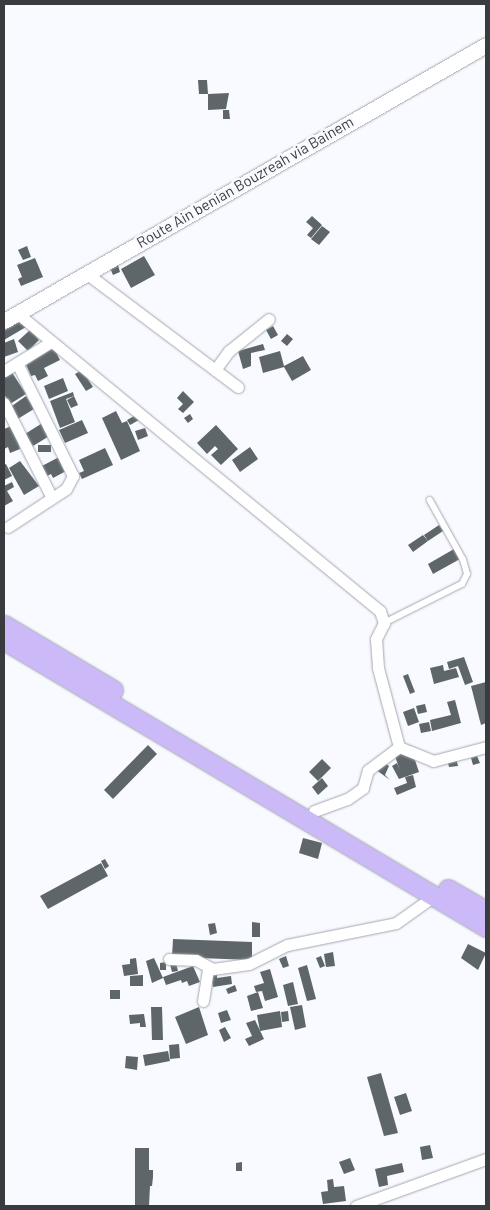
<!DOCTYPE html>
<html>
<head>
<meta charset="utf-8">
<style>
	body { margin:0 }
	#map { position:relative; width:490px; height:1210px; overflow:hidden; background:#f8faff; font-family:Barlow,sans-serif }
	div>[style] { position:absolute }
	.building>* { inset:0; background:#5e6669 }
	.roads { filter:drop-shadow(0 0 1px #a3a7ae) drop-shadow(0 0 1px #a3a7ae) }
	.service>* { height:5.5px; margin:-2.75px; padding:0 2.75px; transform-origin:2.75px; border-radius:2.75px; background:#fff }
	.minor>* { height:11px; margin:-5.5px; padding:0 5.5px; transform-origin:5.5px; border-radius:5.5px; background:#fff }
	.tertiary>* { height:15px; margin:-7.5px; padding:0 7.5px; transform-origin:7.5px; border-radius:7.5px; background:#fff }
	.primary>* { height:19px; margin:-9.5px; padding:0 9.5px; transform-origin:9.5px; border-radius:9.5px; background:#cbb9f8 }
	span { translate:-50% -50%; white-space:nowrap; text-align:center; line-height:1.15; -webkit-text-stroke:5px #f8faff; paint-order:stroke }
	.street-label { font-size:15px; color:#393b3e }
	.frame { position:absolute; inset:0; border:5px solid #393b3e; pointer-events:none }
</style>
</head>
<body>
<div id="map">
	<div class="building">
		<div style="clip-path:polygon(198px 80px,207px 80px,208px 94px,199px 94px)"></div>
		<div style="clip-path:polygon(229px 93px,226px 109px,208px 110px,208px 94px)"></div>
		<div style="clip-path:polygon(223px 110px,229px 110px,230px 119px,223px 119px)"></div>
		<div style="clip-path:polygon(312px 216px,322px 225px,311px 238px,307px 235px,313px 228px,306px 222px)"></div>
		<div style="clip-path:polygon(322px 226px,330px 232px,319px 245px,311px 239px)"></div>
		<div style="clip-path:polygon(27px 246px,31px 257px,23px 260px,18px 250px)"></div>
		<div style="clip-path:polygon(144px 256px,155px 275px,131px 288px,121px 269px)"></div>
		<div style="clip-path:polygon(35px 258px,43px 277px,21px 286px,18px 279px,22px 277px,17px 265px)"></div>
		<div style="clip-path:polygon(118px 265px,120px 272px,113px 275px,110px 268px)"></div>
		<div style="clip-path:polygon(20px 317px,26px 327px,4px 340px,4px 326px)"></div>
		<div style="clip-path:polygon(273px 326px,278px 335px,271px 339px,266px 330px)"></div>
		<div style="clip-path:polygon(30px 330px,39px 340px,28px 351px,18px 341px)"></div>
		<div style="clip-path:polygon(287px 334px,293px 339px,287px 346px,281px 341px)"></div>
		<div style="clip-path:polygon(14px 339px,18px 352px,4px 357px,4px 343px)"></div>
		<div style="clip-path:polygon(263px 344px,265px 350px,251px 353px,251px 366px,243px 369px,238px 351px)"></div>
		<div style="clip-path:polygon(53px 346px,60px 360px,44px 368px,48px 376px,38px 381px,35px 375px,31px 376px,24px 360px)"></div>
		<div style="clip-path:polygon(280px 351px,284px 366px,303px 356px,311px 370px,292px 381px,284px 367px,263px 373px,259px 357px)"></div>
		<div style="clip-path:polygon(82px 370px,93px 387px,86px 391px,75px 374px)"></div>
		<div style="clip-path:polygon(11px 371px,26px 394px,10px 404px,4px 394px,4px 375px)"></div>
		<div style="clip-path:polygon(63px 378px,68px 391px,49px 399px,44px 386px)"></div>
		<div style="clip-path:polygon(183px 391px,194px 402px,183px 413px,178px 409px,183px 404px,177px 398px)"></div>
		<div style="clip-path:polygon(73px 392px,74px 396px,66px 399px,75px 422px,60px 428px,50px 401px)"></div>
		<div style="clip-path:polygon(26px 396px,34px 409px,16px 420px,9px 408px)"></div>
		<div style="clip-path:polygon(74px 396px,78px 405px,71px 408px,67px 400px)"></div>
		<div style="clip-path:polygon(116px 411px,122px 423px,127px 421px,140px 451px,121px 460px,102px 418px)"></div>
		<div style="clip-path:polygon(190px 414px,193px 419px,188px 423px,184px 418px)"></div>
		<div style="clip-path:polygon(136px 415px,139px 420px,130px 425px,127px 420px)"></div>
		<div style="clip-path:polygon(82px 420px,88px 433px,65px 443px,59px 430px)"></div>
		<div style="clip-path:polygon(44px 422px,51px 435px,33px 446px,25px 434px)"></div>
		<div style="clip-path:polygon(14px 425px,20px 449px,10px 453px,8px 447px,4px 449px,4px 429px)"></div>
		<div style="clip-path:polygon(216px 425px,238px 449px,221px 465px,211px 455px,218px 449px,215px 446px,207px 454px,197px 443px)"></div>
		<div style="clip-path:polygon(145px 428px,148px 436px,138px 440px,135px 431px)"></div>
		<div style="clip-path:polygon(38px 445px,51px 445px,51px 452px,38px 452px)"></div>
		<div style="clip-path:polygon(250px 447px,258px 459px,240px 472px,232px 460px)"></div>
		<div style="clip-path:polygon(105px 448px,113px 465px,82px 479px,79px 473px,84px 471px,79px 460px)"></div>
		<div style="clip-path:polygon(61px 456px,68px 470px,53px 478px,51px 474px,45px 477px,40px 467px)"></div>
		<div style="clip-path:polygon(20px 461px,39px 486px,24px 495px,9px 468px)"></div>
		<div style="clip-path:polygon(6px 464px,12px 476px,4px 480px,4px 465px)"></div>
		<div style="clip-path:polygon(12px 482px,14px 487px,7px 491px,13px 501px,4px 506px,4px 486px)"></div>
		<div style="clip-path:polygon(439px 525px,443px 531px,428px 541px,424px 535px)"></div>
		<div style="clip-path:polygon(423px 535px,428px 541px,413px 552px,408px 545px)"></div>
		<div style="clip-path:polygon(454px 549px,460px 559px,433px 574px,428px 564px)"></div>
		<div style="clip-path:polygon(464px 657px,473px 682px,465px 685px,458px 666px,449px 669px,447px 662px)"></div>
		<div style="clip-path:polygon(443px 665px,444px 671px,456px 668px,459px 677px,434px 684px,430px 668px)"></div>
		<div style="clip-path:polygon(408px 674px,415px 692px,410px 694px,403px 676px)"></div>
		<div style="clip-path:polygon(486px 682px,486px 723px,481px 725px,471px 686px)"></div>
		<div style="clip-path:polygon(455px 700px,461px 723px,432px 731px,430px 720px,451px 715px,447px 702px)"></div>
		<div style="clip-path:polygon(425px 704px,427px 712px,418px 714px,416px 706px)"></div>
		<div style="clip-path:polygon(414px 708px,419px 722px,408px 726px,403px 712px)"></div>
		<div style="clip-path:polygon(429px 722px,431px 731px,421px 733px,419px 724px)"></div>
		<div style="clip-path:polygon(148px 745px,157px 754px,113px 799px,104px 790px)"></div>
		<div style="clip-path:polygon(410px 745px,419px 772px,399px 779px,392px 766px,397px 763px,400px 770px,393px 751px)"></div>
		<div style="clip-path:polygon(477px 756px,480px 763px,473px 765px,471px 758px)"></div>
		<div style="clip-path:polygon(456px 757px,458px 766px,449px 767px,447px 759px)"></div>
		<div style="clip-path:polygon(378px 758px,389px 766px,385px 775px,390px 780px,372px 767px)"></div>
		<div style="clip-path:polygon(322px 759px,331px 768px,318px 781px,309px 772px)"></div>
		<div style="clip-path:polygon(413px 775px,416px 787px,397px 795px,394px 788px,407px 783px,405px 777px)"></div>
		<div style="clip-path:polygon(322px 778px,328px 786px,318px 795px,312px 787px)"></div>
		<div style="clip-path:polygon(303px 838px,322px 843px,318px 859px,299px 853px)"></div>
		<div style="clip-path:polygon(105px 859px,109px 866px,105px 869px,101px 861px)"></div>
		<div style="clip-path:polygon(101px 863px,108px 876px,48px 909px,40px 896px)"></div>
		<div style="clip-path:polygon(252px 922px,260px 923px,260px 937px,252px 937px)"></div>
		<div style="clip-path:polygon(215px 923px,217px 933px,210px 935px,208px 924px)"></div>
		<div style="clip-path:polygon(173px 939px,252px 942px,252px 960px,172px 957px)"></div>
		<div style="clip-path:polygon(468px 944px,486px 953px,478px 970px,461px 958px)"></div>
		<div style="clip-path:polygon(333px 952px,335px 966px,326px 967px,324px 954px)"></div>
		<div style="clip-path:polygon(286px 956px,289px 966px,283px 968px,279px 959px)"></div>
		<div style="clip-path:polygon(321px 956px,325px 966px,320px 968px,316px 958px)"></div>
		<div style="clip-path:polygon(136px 958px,138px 974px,124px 976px,122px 965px,130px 964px,130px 959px)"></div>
		<div style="clip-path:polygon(154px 958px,163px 978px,152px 983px,146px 961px)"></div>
		<div style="clip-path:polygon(166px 962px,166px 970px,160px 970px,160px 963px)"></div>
		<div style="clip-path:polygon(176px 963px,178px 971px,172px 972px,170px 964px)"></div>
		<div style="clip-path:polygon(307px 965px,316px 999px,307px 1001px,298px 968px)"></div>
		<div style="clip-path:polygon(193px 966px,200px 982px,189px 986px,187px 981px,182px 983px,181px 980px,166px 985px,163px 977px)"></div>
		<div style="clip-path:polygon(270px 969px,278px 997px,265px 1001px,262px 991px,256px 992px,254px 986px,264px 983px,260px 972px)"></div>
		<div style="clip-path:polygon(143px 975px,143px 986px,130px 986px,130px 976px)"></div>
		<div style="clip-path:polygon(217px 975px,217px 978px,231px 976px,232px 984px,213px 987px,211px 976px)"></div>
		<div style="clip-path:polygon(293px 982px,298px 1004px,288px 1006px,283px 985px)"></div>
		<div style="clip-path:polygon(235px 985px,237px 991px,228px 994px,226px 989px)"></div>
		<div style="clip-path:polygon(110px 990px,120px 990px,120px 999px,110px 999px)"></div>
		<div style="clip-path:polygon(258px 992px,263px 1008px,251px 1011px,247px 996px)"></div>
		<div style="clip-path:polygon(302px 1005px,306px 1027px,295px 1030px,290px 1007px)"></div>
		<div style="clip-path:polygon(151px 1007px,162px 1007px,163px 1040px,152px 1040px)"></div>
		<div style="clip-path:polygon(199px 1007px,208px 1035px,186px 1044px,175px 1017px)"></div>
		<div style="clip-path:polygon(227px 1010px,231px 1020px,221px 1023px,218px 1013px)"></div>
		<div style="clip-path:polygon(280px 1011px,282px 1027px,260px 1031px,257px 1015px)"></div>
		<div style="clip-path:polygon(288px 1011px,289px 1021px,282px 1022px,281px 1012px)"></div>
		<div style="clip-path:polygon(144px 1014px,146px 1027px,140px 1027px,140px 1023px,130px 1024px,129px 1015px)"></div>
		<div style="clip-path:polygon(255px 1020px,264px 1039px,249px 1046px,245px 1039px,252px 1036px,246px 1023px)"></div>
		<div style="clip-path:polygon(225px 1027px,231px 1038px,224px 1042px,219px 1030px)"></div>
		<div style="clip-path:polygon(179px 1044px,180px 1058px,170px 1059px,169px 1045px)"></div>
		<div style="clip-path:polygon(168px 1051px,170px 1061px,145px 1066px,143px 1055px)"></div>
		<div style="clip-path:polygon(126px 1056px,138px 1057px,137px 1070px,125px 1068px)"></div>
		<div style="clip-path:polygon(381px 1073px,398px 1133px,384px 1136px,367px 1077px)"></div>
		<div style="clip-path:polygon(406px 1093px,412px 1111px,400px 1115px,394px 1097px)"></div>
		<div style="clip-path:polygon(430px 1145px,433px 1158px,422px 1160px,420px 1147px)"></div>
		<div style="clip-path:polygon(135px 1148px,149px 1148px,149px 1177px,149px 1170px,153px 1170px,153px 1177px,152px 1186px,150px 1186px,149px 1206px,135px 1206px)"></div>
		<div style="clip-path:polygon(350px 1158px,355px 1170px,344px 1174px,339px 1162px)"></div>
		<div style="clip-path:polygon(242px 1162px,242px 1171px,236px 1171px,236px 1163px)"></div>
		<div style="clip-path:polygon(402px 1163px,404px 1172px,387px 1176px,388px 1185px,379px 1187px,375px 1169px)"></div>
		<div style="clip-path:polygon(333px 1179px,334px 1187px,344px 1186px,346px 1201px,323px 1204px,321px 1192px,328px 1191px,327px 1180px)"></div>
	</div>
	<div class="roads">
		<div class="service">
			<div style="left:384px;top:623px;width:87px;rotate:-26.6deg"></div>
			<div style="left:462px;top:584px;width:11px;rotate:-63deg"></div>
			<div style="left:467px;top:574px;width:15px;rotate:-106deg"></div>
			<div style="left:463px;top:560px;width:68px;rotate:-119.2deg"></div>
		</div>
		<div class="minor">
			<div style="left:86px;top:273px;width:190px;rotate:36.9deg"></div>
			<div style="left:17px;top:313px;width:470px;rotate:39.4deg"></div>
			<div style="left:380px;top:611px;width:13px;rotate:72deg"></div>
			<div style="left:384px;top:623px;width:18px;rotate:117deg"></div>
			<div style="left:376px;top:639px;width:29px;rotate:86deg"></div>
			<div style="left:378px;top:668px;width:82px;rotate:75.1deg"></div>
			<div style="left:399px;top:747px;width:39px;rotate:143deg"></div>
			<div style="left:368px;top:770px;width:19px;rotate:106deg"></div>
			<div style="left:363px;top:788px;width:19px;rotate:145deg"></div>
			<div style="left:347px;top:799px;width:35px;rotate:160deg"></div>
			<div style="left:215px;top:370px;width:24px;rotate:-54deg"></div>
			<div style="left:229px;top:351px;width:51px;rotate:-38.7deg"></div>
			<div style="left:4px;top:371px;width:55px;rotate:-31.7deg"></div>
			<div style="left:4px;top:403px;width:106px;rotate:63.2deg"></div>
			<div style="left:8px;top:527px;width:69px;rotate:-33.2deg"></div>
			<div style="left:66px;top:489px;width:15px;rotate:-62deg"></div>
			<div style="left:73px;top:476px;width:126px;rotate:-116.4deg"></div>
			<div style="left:399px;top:747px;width:37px;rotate:22deg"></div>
			<div style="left:433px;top:761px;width:55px;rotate:-14.8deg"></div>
			<div style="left:169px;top:959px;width:27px;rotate:2deg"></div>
			<div style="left:196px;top:960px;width:19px;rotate:28deg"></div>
			<div style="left:213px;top:969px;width:36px;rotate:-8deg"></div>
			<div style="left:249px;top:964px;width:42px;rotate:-26.6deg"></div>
			<div style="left:287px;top:945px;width:111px;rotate:-11.4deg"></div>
			<div style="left:396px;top:923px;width:47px;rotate:-35.4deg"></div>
			<div style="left:203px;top:1001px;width:33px;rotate:-81deg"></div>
			<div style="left:356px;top:1206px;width:138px;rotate:-19.9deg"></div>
		</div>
		<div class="tertiary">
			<div style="left:4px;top:321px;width:555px;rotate:-29.8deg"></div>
		</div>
		<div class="primary">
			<div style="left:4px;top:625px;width:127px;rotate:30.8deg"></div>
			<div style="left:4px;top:640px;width:561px;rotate:30.77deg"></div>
			<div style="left:448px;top:889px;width:44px;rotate:30.1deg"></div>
		</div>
	</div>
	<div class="street-label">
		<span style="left:245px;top:182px;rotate:-30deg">Route Ain benian Bouzreah via Bainem</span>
	</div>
	<div class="frame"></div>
</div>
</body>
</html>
